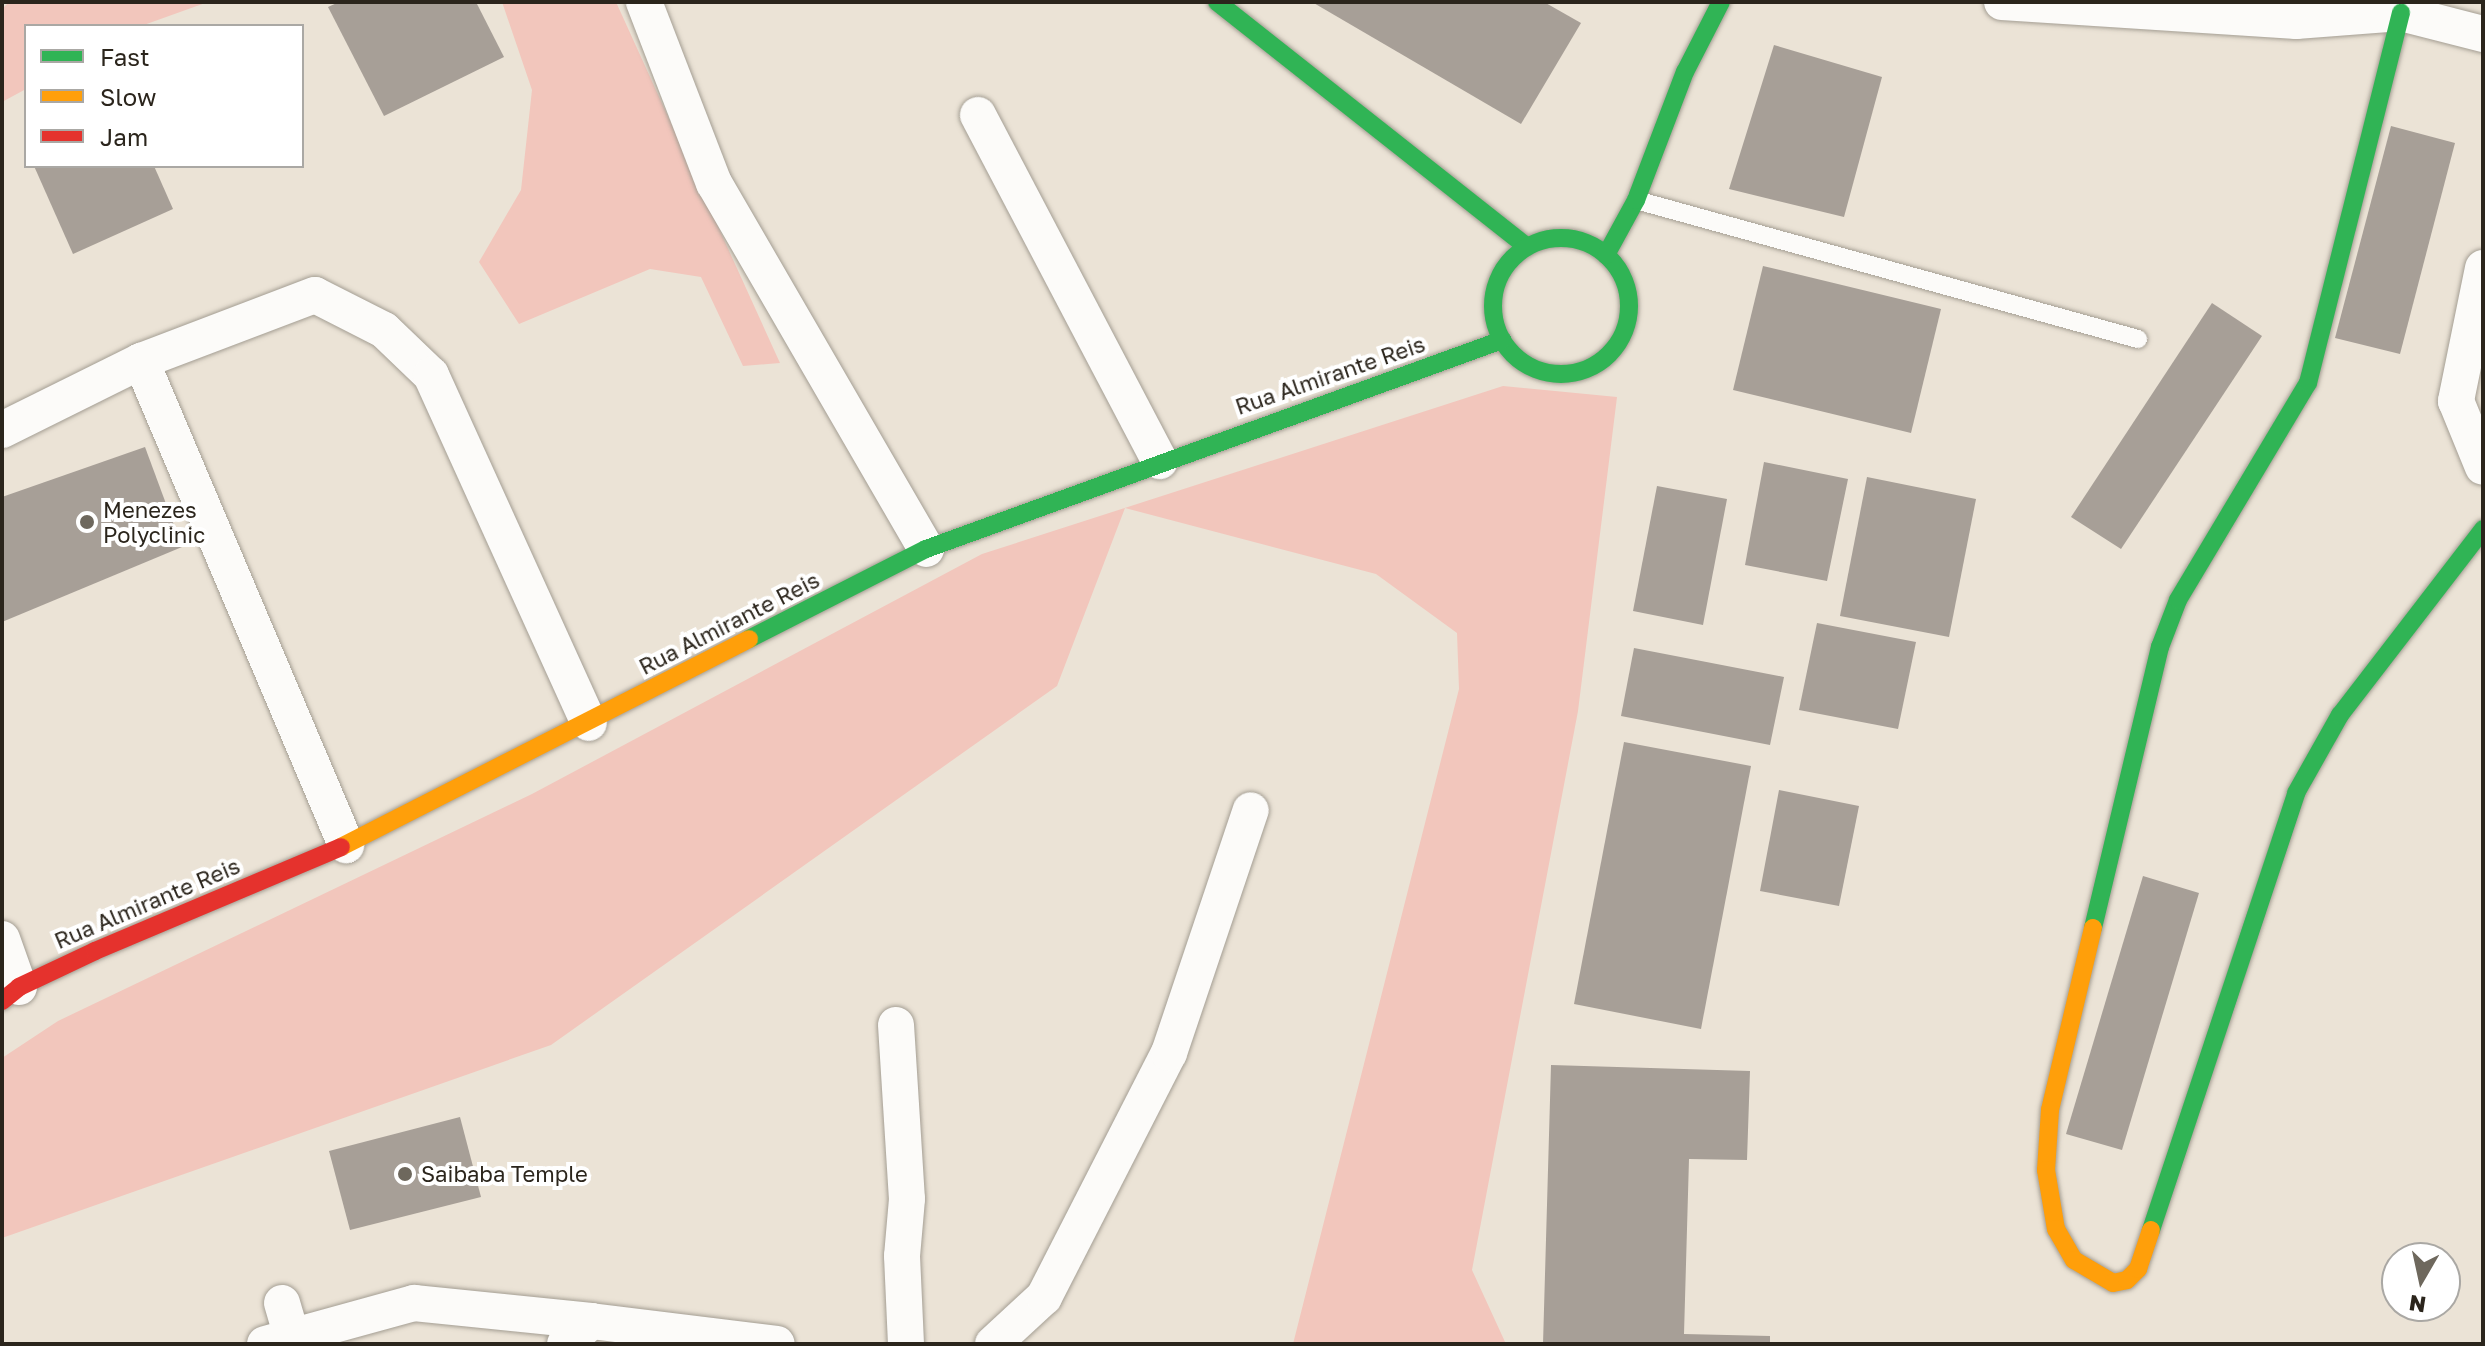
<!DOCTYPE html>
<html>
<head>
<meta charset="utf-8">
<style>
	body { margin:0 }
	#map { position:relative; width:2485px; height:1346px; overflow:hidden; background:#ebe3d6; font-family:"Golos Text",sans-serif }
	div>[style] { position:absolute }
	.green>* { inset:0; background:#f2c6bc }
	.building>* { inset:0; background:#a79f97 }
	.roads { filter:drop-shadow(0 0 2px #a49e93) drop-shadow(0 0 2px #a49e93) }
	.lane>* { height:18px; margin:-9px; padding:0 9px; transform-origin:9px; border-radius:9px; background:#fcfbf9 }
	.street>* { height:36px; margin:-18px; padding:0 18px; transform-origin:18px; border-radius:18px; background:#fcfbf9 }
	.fast>* { height:18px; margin:-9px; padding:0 9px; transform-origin:9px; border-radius:9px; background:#30b455 }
	.fast>.ring { margin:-9px; padding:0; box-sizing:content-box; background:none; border:18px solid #30b455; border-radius:50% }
	.slow>* { height:18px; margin:-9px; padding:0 9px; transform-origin:9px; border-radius:9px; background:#ff9f0a }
	.jam>* { height:18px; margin:-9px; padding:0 9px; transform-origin:9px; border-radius:9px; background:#e5322d }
	.dots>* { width:22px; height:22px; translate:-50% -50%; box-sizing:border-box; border:4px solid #fff; border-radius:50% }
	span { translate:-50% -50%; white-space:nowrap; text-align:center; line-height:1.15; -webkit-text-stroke:8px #fff; paint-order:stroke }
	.street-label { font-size:22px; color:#2b251c }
	.poi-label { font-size:22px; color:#2b251c }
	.left { translate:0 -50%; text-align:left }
	.frame { position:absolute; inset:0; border:4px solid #2b251c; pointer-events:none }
	.legend { position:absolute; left:24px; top:24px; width:280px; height:144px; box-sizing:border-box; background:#fff; border:2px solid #aaa8a4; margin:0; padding:10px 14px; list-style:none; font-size:24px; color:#2b251c }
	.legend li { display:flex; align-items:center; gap:16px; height:40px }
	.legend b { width:40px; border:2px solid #aaa8a4 }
	.north { position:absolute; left:2381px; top:1242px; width:80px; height:80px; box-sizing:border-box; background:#fff; border:2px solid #aaa8a4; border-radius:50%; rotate:189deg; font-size:22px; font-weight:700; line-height:32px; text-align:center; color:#2b251c }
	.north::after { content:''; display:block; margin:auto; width:28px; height:36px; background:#6e685d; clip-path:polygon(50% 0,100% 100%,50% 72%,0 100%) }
</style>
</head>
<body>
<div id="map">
	<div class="green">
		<div style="clip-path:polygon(9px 2px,208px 2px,141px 26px,26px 26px,26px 89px,2px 102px,2px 9px)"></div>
		<div style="clip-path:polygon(502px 2px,616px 2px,780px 363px,743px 366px,701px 277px,650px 269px,519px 324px,479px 262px,521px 190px,532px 90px)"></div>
		<div style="clip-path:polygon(1503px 386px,1617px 397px,1578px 711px,1472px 1270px,1506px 1344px,1293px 1344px,1459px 689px,1457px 633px,1376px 574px,1125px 508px,1057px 686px,551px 1045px,2px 1238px,2px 1058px,58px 1021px,532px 794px,982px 554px)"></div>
	</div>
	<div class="building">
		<div style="clip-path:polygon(339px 2px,476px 2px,504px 57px,384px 116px,328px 7px)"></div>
		<div style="clip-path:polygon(1312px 2px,1544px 2px,1581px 23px,1521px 124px)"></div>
		<div style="clip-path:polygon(1774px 45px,1882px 77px,1844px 217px,1729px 189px)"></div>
		<div style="clip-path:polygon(2391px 126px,2455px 143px,2400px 354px,2335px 338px)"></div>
		<div style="clip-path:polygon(34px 166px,154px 166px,173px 209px,73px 254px)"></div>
		<div style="clip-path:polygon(1763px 266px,1941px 309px,1911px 433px,1733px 390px)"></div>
		<div style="clip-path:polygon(2212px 303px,2262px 336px,2121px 549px,2071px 517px)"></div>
		<div style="clip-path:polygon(145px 447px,182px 547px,2px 622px,2px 497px)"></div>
		<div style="clip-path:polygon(1764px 462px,1848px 479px,1827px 581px,1745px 565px)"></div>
		<div style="clip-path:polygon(1867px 477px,1976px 499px,1949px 637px,1840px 616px)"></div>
		<div style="clip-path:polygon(1657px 486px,1727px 499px,1703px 625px,1633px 611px)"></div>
		<div style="clip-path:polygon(1817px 623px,1916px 642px,1898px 729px,1799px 710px)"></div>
		<div style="clip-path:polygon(1634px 648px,1784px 677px,1770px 745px,1621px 716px)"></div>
		<div style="clip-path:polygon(1624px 742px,1751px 766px,1701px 1029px,1574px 1004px)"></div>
		<div style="clip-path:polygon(1779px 790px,1859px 806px,1839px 906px,1760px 891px)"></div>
		<div style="clip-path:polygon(2143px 876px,2199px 893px,2122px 1150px,2066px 1134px)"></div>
		<div style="clip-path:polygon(1551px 1065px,1750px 1071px,1747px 1160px,1689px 1159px,1684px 1334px,1770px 1336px,1770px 1344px,1543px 1344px)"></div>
		<div style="clip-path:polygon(460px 1117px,481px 1197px,350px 1230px,329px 1151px)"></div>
	</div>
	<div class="roads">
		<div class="lane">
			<div style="left:1636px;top:200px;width:521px;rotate:15.48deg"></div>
		</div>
		<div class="street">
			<div style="left:644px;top:2px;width:194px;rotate:68.9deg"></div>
			<div style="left:714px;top:183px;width:423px;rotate:59.9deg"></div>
			<div style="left:2002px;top:2px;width:295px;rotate:3.7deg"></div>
			<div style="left:2296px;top:21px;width:105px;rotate:-4.4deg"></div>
			<div style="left:2401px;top:13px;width:85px;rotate:14.4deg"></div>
			<div style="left:978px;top:115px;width:391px;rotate:62.3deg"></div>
			<div style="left:2483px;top:268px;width:136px;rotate:101.5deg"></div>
			<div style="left:2456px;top:401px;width:71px;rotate:67.8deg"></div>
			<div style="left:141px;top:361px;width:526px;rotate:67.04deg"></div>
			<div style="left:2px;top:430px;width:155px;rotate:-26.4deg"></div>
			<div style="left:141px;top:361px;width:186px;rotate:-20.8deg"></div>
			<div style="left:315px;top:295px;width:77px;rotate:26.9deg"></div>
			<div style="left:384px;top:330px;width:65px;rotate:43.8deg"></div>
			<div style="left:431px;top:375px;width:382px;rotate:65.6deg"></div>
			<div style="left:2px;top:939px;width:51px;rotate:70.5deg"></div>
			<div style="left:896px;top:1025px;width:174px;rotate:86.4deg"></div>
			<div style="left:907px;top:1199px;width:57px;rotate:95deg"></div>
			<div style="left:902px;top:1256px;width:88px;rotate:87.4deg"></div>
			<div style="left:282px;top:1303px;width:43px;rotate:73.7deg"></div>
			<div style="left:265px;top:1344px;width:155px;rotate:-15.4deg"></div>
			<div style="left:414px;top:1303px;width:178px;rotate:5.8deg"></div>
			<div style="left:565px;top:1344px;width:35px;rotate:-41deg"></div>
			<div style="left:591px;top:1321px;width:187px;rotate:7deg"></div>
			<div style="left:993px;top:1344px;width:69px;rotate:-42.7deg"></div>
			<div style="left:1044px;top:1297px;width:274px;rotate:-62.9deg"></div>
			<div style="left:1169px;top:1053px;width:256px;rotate:-71.4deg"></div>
		</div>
		<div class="fast">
			<div style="left:1217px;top:2px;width:395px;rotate:38.3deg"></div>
			<div class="ring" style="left:1493px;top:238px;width:118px;height:118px"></div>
			<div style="left:1606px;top:255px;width:63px;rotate:-61.4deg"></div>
			<div style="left:1636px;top:200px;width:137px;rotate:-69.1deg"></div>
			<div style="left:1685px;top:72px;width:79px;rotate:-62.8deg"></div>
			<div style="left:749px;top:639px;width:199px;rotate:-27deg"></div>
			<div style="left:926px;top:549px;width:613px;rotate:-19.94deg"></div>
			<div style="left:2093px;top:928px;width:289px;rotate:-76.6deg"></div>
			<div style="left:2160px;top:647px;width:50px;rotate:-69deg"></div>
			<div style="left:2178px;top:600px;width:253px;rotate:-59.1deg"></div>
			<div style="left:2308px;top:383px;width:382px;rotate:-75.9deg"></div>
			<div style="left:2151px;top:1230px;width:460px;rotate:-71.6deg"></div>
			<div style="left:2296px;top:793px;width:90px;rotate:-60.6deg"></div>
			<div style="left:2340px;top:715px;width:235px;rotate:-52.4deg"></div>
		</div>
		<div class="slow">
			<div style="left:341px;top:847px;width:458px;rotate:-27deg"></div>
			<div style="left:2093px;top:928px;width:187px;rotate:103.3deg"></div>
			<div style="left:2050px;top:1110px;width:60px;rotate:93.8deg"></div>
			<div style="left:2046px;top:1170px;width:60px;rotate:80.4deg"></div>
			<div style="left:2056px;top:1229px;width:36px;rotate:60deg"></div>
			<div style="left:2074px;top:1260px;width:45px;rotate:30.5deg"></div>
			<div style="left:2113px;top:1283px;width:14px;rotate:-12deg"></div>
			<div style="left:2127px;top:1280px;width:16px;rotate:-45deg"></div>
			<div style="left:2138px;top:1269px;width:41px;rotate:-71.6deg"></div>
		</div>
		<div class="jam">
			<div style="left:2px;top:1001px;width:22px;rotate:-39deg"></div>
			<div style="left:19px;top:987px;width:84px;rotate:-25.3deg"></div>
			<div style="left:95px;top:951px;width:267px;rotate:-22.9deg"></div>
		</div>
	</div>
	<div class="dots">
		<div style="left:87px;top:522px;background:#6e685d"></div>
		<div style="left:405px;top:1174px;background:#6e685d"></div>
	</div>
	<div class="street-label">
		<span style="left:1330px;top:375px;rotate:-19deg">Rua Almirante Reis</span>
		<span style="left:729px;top:623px;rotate:-27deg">Rua Almirante Reis</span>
		<span style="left:147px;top:903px;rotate:-23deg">Rua Almirante Reis</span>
	</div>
	<div class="poi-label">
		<span class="left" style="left:103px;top:522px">Menezes<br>Polyclinic</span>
		<span class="left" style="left:421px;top:1174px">Saibaba Temple</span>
	</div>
	<div class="frame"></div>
	<ul class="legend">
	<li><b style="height:10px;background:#30b455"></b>Fast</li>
	<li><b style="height:10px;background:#ff9f0a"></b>Slow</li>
	<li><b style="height:10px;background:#e5322d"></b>Jam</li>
	</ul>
	<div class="north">N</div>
</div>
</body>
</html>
